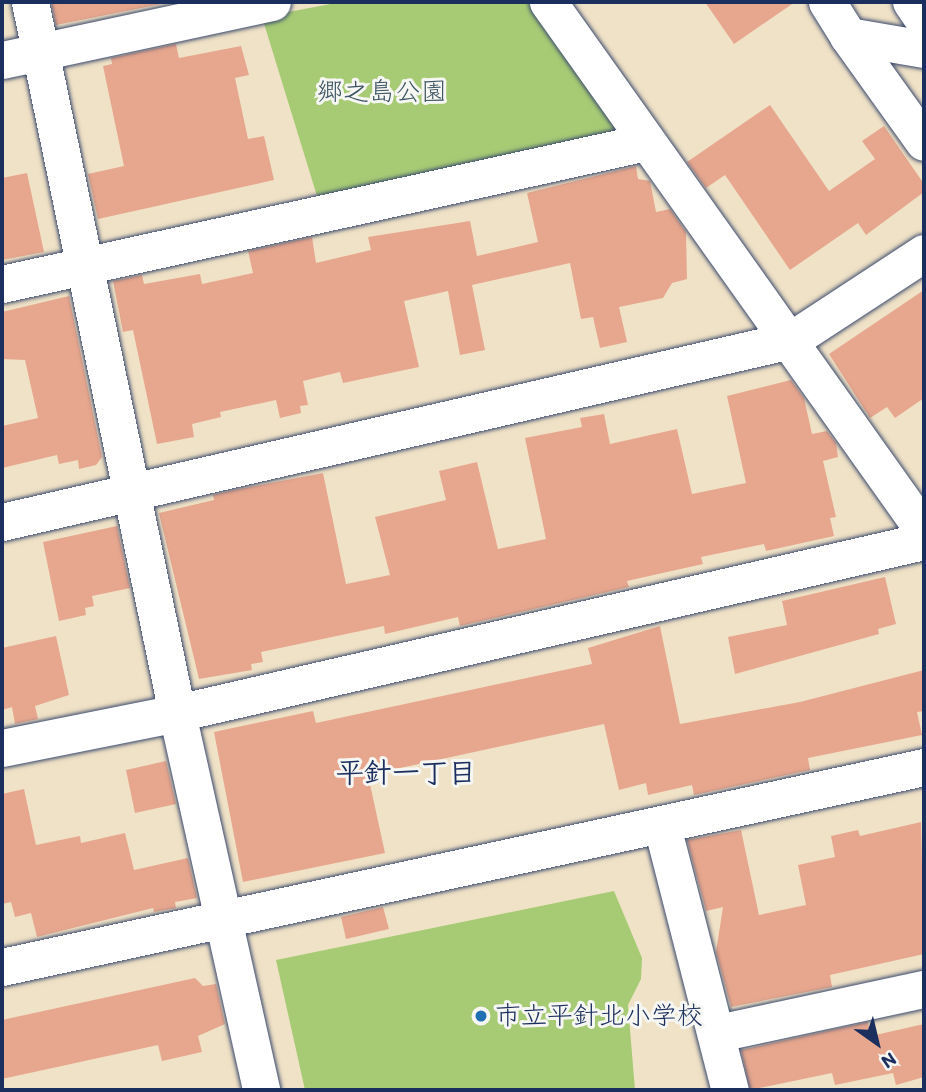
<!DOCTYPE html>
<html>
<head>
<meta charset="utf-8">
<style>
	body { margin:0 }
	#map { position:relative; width:926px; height:1092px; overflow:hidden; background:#f0e2c6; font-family:Itim,"Klee One",sans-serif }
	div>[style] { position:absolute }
	.green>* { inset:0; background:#a7cb75 }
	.building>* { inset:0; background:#e7a78e }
	.roads { filter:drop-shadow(0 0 2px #3b4a6e) drop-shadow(0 0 2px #3b4a6e) }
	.minor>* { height:37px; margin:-18.5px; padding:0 18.5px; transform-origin:18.5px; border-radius:18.5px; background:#fff }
	.highway>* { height:38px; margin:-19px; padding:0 19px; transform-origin:19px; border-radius:19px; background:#fff }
	.dots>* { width:19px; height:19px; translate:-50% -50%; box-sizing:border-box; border:4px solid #f6f6f2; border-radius:50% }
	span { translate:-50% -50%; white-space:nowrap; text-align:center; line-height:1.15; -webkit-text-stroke:6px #f6f6f2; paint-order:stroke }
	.park-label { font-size:26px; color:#3e5664 }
	.poi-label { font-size:26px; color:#1b2f5e }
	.left { translate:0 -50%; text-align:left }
	.neighbourhood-label { font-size:28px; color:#1b2f5e; font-weight:700 }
	.frame { position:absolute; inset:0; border:4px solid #1b2f5e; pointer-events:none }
	.north { position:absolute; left:842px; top:1008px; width:70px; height:70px; -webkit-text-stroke:5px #f6f6f2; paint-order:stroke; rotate:146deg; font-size:19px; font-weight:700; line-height:28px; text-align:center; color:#1b2f5e }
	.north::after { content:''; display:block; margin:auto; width:24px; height:32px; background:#1b2f5e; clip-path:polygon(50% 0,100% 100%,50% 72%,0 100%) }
</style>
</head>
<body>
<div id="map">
	<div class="green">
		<div style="clip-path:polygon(341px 2px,527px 2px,630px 135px,317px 196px,262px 17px)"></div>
		<div style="clip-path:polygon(614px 891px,642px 958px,641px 979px,628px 1005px,635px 1090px,305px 1090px,276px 960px)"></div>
	</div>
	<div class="building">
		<div style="clip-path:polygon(51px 2px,166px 2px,166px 3px,56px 25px)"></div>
		<div style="clip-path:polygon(705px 2px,795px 2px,734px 44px)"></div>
		<div style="clip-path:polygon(176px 44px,179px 58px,241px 46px,249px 75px,235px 78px,248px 139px,264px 136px,274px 180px,98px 219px,88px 174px,124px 166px,103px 66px,112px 64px,111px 58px)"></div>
		<div style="clip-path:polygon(770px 105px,829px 191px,875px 159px,862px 141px,884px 126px,924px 184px,924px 192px,866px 235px,858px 223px,790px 270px,725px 175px,706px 188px,687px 162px)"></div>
		<div style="clip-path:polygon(636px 166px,638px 179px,650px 181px,656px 212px,670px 209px,686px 232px,687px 279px,672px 283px,663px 298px,619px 307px,627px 342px,600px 348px,593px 317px,581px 319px,570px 263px,472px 285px,485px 350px,460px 355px,448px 291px,404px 301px,419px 367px,343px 383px,340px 372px,303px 381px,308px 405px,300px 406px,301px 413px,280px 418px,276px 400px,220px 412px,221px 417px,192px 424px,194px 437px,157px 444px,133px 330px,123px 332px,113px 281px,142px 275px,144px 284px,200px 274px,202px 284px,253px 273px,248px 251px,312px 237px,316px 263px,371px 250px,368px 237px,470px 221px,477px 256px,538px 242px,527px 193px)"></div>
		<div style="clip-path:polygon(27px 173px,44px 252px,2px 260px,2px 178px)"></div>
		<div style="clip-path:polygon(924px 290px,924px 398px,895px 418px,887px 407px,870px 418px,829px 354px)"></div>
		<div style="clip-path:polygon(69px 296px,102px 457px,96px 465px,79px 469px,78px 460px,59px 464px,57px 455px,2px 468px,2px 426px,38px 418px,25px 360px,2px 359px,2px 312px)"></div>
		<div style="clip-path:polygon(791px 380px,804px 398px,812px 434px,827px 431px,836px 443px,838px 457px,823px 461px,836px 517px,830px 518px,834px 536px,766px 551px,764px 544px,701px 557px,703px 564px,627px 581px,629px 587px,460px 626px,458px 617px,385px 634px,384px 626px,261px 652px,263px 662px,251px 664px,252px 670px,199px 679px,159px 513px,214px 500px,213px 495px,234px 490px,323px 473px,346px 584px,390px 575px,375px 517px,446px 500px,439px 471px,477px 462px,498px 549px,546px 539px,525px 438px,582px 427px,580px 418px,604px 414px,610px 444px,677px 429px,692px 494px,746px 483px,727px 396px)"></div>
		<div style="clip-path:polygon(117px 526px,130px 588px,92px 596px,94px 606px,85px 608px,86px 615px,59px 621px,43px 542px)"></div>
		<div style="clip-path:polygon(885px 577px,896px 624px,878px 629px,879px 634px,735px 674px,728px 637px,787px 625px,782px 601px)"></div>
		<div style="clip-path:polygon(660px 626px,680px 724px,800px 702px,924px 670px,924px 711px,917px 712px,922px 735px,808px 758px,810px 770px,694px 795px,692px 785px,648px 795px,646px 783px,619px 790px,604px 724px,368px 775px,385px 853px,243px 882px,214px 732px,313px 711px,316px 723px,592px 664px,588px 648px)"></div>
		<div style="clip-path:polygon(56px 636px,69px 695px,35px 706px,38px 719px,15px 724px,12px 707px,2px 710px,2px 648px)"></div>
		<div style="clip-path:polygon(166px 761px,176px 804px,135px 813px,126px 770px)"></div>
		<div style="clip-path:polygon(24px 789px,36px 845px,80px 836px,81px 843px,125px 833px,134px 870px,188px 858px,197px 898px,175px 902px,176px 908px,154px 912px,153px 908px,37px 937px,31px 913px,15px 917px,11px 902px,2px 904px,2px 794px)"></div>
		<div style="clip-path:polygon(921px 822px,924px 954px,830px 975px,832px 987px,731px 1007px,716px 952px,723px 907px,706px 911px,687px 840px,741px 830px,759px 915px,806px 905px,798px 865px,835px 857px,831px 836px,858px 830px,860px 836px)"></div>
		<div style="clip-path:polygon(383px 907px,389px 929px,346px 939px,341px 917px)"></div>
		<div style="clip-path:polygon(195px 978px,203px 986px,216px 984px,225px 1024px,198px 1036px,202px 1052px,162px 1061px,158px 1045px,2px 1079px,2px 1020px)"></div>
		<div style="clip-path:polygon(868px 1022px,871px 1036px,924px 1024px,924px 1077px,896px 1085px,893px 1073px,835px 1085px,832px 1073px,750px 1090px,741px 1050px)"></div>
	</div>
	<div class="roads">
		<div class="minor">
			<div style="left:30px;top:2px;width:726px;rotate:78.32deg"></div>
			<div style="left:177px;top:713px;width:386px;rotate:77.4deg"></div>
			<div style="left:548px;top:2px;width:649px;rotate:54.6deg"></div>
			<div style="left:827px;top:2px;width:40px;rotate:58deg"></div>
			<div style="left:848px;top:36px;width:77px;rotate:9.7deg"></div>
			<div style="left:848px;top:36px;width:130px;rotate:54.4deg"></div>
			<div style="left:2px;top:60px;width:276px;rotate:-12.1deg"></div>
			<div style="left:2px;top:284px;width:659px;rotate:-12.43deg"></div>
			<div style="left:2px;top:522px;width:810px;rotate:-12.99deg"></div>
			<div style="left:791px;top:340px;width:159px;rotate:-33.2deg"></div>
			<div style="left:2px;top:748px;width:178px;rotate:-11.3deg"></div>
			<div style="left:177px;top:713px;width:767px;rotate:-12.97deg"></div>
			<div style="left:662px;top:826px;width:273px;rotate:75.6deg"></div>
			<div style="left:2px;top:967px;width:943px;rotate:-12.24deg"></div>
			<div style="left:718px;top:1033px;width:211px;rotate:-12.1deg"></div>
		</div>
		<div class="highway">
			<div style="left:912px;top:2px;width:22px;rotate:56deg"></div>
		</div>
	</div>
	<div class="dots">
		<div style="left:481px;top:1016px;background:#1f6fb2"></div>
	</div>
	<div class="park-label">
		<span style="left:382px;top:92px">郷之島公園</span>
	</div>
	<div class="poi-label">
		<span class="left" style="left:495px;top:1016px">市立平針北小学校</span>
	</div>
	<div class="neighbourhood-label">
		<span style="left:406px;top:772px">平針一丁目</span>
	</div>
	<div class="frame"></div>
	<div class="north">N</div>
</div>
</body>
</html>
